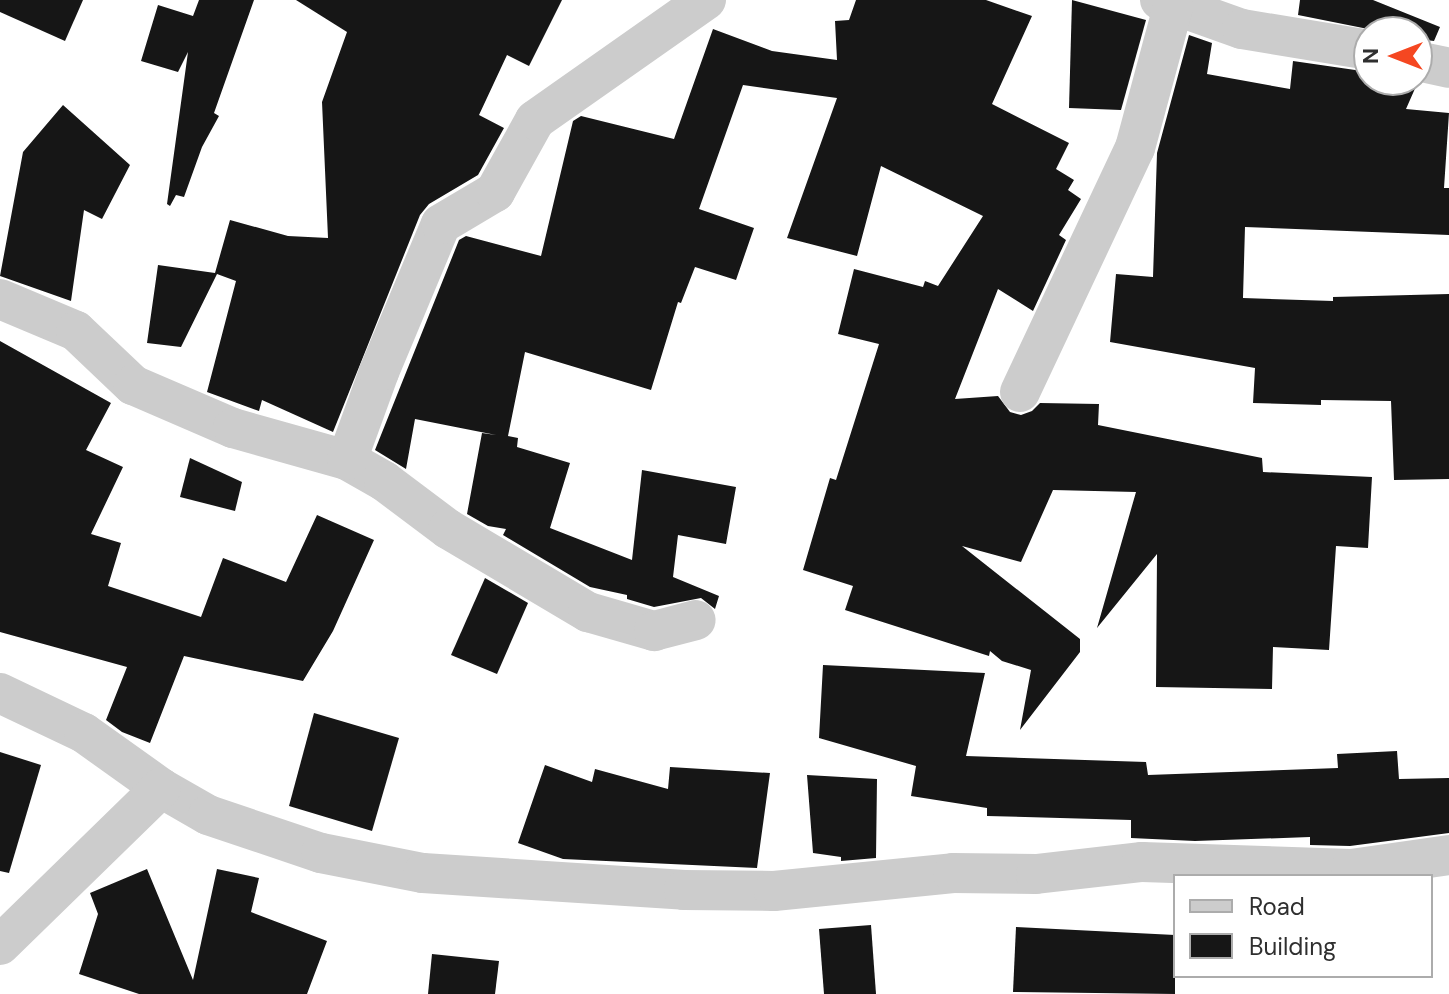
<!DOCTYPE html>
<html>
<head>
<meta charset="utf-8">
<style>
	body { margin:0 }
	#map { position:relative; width:1449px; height:994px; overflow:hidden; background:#fff; font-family:"DM Sans",sans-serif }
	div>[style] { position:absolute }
	.building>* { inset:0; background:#161616 }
	.minor>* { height:40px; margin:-20px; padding:0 20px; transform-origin:20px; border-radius:20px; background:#ccc }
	span { translate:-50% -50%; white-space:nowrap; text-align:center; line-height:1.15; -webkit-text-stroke:8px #fff; paint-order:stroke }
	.legend { position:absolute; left:1173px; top:874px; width:260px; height:104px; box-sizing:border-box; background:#fff; border:2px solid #acacac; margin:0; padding:10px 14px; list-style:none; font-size:24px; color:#2f2f2f }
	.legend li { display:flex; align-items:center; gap:16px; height:40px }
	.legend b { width:40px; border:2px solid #acacac }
	.north { position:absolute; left:1353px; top:16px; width:80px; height:80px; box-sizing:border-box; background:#fff; border:2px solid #acacac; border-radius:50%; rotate:270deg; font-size:22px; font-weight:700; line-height:32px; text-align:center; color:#2f2f2f }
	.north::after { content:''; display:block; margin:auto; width:28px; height:36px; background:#f54721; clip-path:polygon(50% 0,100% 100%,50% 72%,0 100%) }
</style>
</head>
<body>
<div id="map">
	<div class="building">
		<div style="clip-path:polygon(0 0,83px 0,65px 41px,0 12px)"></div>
		<div style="clip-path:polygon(199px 0,254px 0,214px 113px,219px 116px,202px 147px,184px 197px,176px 195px,170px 206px,167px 204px,188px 52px,178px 72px,141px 61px,158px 5px,193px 16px)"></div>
		<div style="clip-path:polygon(296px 0,562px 0,529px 66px,507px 55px,479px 115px,504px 128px,478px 175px,429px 204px,420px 215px,333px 432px,262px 400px,259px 411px,207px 392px,236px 281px,217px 274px,181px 347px,147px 343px,158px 265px,215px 273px,230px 220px,288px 236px,328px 238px,322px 102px,347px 32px)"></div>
		<div style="clip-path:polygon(856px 0,986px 0,1032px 16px,992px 104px,1069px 143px,1056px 169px,1074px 180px,1068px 190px,1081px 199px,1059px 235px,1066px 240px,1033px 311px,998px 289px,955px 399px,998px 396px,1010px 412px,1021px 415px,1032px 411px,1040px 403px,1099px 404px,1098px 425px,1262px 458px,1263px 472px,1372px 477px,1368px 548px,1336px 546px,1329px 650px,1273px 647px,1272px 689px,1156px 687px,1157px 554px,1097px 628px,1136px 492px,1053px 490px,1021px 562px,962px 546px,1080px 639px,1080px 652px,1020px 730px,1031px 670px,1002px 661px,990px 651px,989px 656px,845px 610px,853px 586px,803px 570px,830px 478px,836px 480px,879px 344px,838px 334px,854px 269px,923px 287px,925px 281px,938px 286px,983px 216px,881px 166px,857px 256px,787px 238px,837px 98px,743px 85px,699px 209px,754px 228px,736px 280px,695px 267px,681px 303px,678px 302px,651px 390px,525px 352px,508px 436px,518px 438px,517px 447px,570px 463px,550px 528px,632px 560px,642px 470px,736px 487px,726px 544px,678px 535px,673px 577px,719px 596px,715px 609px,701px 598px,654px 607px,627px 599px,627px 595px,590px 587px,503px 535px,506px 529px,488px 526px,467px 514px,482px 433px,496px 435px,415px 419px,406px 469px,375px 450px,459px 240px,466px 236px,541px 256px,573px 121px,581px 116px,674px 139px,713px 29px,772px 51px,837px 60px,835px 21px,849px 20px)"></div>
		<div style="clip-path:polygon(1072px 0,1146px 20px,1121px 110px,1069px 108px)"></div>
		<div style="clip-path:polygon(1300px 0,1373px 0,1440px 27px,1434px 41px,1417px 39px,1417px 32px,1383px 32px,1298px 15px)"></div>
		<div style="clip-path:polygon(1189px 35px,1212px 43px,1207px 74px,1290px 89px,1293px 61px,1369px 72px,1369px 80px,1405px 80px,1417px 84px,1406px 109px,1449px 113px,1444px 188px,1449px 188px,1449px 235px,1245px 227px,1243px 298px,1333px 301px,1333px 297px,1449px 294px,1449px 479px,1394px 480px,1391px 401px,1321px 400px,1321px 405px,1253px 403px,1255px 368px,1110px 342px,1116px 274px,1153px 277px,1157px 153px)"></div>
		<div style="clip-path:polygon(63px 105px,130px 165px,102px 219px,84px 210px,71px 301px,0 276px,23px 152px)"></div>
		<div style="clip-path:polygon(0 341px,111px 403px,86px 450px,123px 467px,91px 534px,121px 543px,108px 586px,201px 617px,223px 558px,286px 582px,317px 515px,374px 540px,333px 631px,303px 681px,184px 656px,150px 743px,122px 732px,106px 720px,127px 667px,0 632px)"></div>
		<div style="clip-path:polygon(190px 458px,242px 482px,235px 511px,180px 497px)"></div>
		<div style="clip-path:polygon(485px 578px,528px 603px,497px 674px,451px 655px)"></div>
		<div style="clip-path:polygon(823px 665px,985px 673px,966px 756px,1146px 762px,1148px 775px,1338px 768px,1337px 754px,1397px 751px,1399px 779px,1449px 778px,1449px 833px,1350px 846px,1310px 845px,1310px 837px,1195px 841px,1131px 838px,1131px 820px,987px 816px,987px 808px,911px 796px,916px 766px,819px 738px)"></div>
		<div style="clip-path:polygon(314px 713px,399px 738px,372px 831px,289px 806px)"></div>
		<div style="clip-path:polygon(0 752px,41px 765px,9px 873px,0 871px)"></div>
		<div style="clip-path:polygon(545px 765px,592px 782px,595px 769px,668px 789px,670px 767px,770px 773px,757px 868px,563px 859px,518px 843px)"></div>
		<div style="clip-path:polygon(807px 775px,877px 779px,876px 858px,841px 861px,841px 857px,813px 853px)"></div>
		<div style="clip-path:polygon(147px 869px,193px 980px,217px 869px,259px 878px,251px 912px,327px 941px,307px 994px,139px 994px,79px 974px,98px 914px,90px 893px)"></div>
		<div style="clip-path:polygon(871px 925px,876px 994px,824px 994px,819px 929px)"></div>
		<div style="clip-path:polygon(1016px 927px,1175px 935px,1175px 994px,1013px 992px)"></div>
		<div style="clip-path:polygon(432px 954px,499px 961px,495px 994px,428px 994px)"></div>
	</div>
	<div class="minor">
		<div style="left:1160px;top:0;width:87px;rotate:19.5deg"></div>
		<div style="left:1242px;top:29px;width:129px;rotate:9.4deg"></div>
		<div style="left:1417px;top:61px;width:33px;rotate:12deg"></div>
		<div style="left:0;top:299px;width:82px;rotate:22.8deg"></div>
		<div style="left:76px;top:331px;width:79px;rotate:43.5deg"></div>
		<div style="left:133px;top:385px;width:109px;rotate:23.3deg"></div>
		<div style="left:233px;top:428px;width:118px;rotate:15.7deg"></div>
		<div style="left:347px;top:460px;width:43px;rotate:29.6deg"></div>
		<div style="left:384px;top:481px;width:80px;rotate:36.9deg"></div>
		<div style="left:448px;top:529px;width:163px;rotate:30.7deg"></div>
		<div style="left:588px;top:612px;width:69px;rotate:16.1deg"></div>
		<div style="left:654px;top:631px;width:43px;rotate:-14.7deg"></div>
		<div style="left:1020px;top:392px;width:270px;rotate:-64.8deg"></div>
		<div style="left:1135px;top:148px;width:146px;rotate:-74.9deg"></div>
		<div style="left:347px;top:460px;width:94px;rotate:-70deg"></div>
		<div style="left:379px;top:372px;width:160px;rotate:-67.3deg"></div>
		<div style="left:441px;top:224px;width:63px;rotate:-30.7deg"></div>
		<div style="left:495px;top:192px;width:82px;rotate:-60.9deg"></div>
		<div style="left:535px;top:120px;width:209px;rotate:-35.1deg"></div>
		<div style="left:0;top:693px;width:93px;rotate:25.5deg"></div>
		<div style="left:84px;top:733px;width:95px;rotate:35.5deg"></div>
		<div style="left:161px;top:788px;width:54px;rotate:29.9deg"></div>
		<div style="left:208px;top:815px;width:119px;rotate:18.6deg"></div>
		<div style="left:321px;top:853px;width:104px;rotate:11.1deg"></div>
		<div style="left:423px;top:873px;width:262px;rotate:3.7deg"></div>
		<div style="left:684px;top:890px;width:90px;rotate:0.6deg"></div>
		<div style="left:774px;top:891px;width:180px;rotate:-5.7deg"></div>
		<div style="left:953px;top:873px;width:83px;rotate:0.7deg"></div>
		<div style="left:1036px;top:874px;width:107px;rotate:-6.5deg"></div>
		<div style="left:1142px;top:862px;width:209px;rotate:1.9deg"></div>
		<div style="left:1351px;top:869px;width:99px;rotate:-8.1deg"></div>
		<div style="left:0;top:945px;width:225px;rotate:-44.3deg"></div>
	</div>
	<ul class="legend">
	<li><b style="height:10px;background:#ccc"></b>Road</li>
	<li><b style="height:22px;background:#161616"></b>Building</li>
	</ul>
	<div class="north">N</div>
</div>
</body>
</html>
